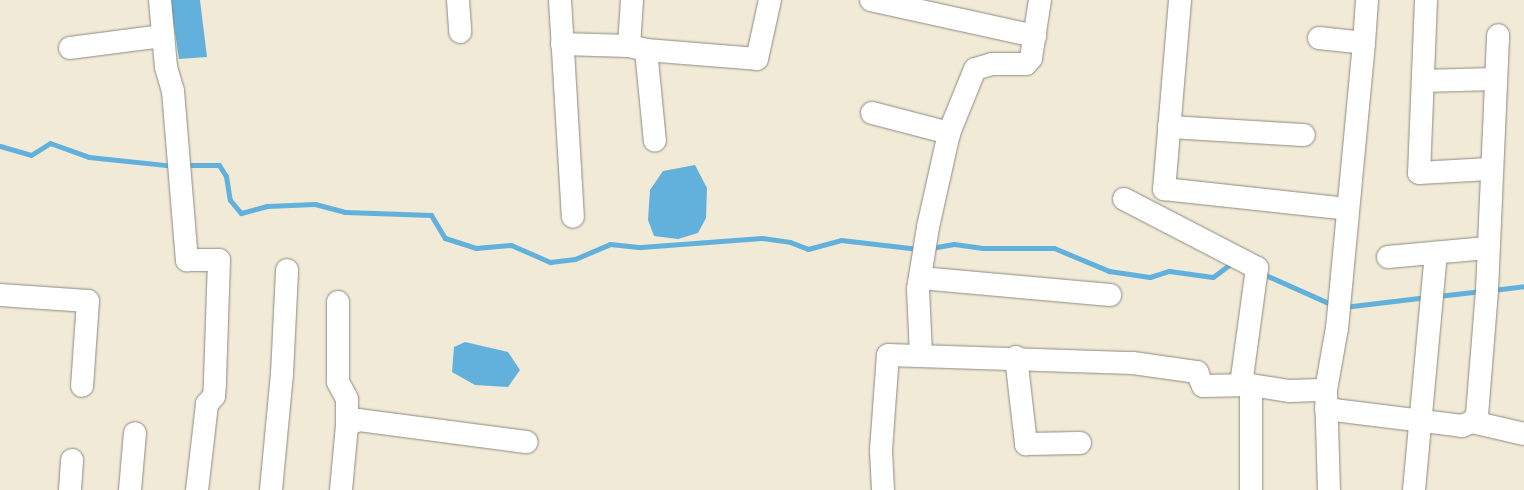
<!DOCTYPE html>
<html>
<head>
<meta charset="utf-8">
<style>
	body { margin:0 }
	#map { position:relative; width:1524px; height:490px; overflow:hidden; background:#f0ead6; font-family:"Libre Bodoni",serif }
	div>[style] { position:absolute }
	.water>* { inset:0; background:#61b1dc }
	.stream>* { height:5px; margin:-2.5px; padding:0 2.5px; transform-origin:2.5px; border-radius:2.5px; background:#61b1dc }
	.roads { filter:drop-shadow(0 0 1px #8e8a80) drop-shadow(0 0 1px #8e8a80) }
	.minor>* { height:22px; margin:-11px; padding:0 11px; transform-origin:11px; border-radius:11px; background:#fff }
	span { translate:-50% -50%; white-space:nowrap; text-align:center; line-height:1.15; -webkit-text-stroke:5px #f6f6f2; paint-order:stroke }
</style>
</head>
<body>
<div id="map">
	<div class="water">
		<div style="clip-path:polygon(170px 0,200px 0,207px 57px,179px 59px)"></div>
		<div style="clip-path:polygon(695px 165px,707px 188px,706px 218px,698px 233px,678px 239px,654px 236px,648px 220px,650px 190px,663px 171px)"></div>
		<div style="clip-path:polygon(465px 342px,508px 352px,520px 370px,508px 387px,475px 385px,452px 372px,454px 347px)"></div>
	</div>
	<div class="stream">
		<div style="left:0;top:146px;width:32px;rotate:16deg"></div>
		<div style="left:31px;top:155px;width:22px;rotate:-32deg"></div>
		<div style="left:50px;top:143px;width:41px;rotate:19.7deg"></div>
		<div style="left:89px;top:157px;width:85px;rotate:6deg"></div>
		<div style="left:185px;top:165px;width:34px"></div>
		<div style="left:219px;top:165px;width:13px;rotate:58deg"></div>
		<div style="left:226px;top:176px;width:24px;rotate:81deg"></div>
		<div style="left:230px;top:200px;width:17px;rotate:50deg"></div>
		<div style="left:241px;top:213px;width:27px;rotate:-15deg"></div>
		<div style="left:267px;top:206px;width:48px;rotate:-2.4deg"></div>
		<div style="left:315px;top:204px;width:31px;rotate:15deg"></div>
		<div style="left:345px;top:212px;width:86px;rotate:2deg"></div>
		<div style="left:431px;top:215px;width:27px;rotate:59deg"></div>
		<div style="left:445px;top:238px;width:33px;rotate:18deg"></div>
		<div style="left:476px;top:248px;width:35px;rotate:-5deg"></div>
		<div style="left:511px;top:245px;width:43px;rotate:23.6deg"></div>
		<div style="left:550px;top:262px;width:25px;rotate:-7deg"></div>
		<div style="left:575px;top:259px;width:38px;rotate:-23deg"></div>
		<div style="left:610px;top:244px;width:31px;rotate:6deg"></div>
		<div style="left:641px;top:247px;width:121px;rotate:-4.3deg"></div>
		<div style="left:762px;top:238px;width:28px;rotate:8deg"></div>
		<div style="left:790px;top:242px;width:19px;rotate:21deg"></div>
		<div style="left:808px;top:249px;width:34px;rotate:-15deg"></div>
		<div style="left:841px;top:240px;width:78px;rotate:6.7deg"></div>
		<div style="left:931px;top:248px;width:23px;rotate:-10deg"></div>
		<div style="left:954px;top:244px;width:29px;rotate:8deg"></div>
		<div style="left:983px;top:248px;width:71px"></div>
		<div style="left:1054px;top:248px;width:60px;rotate:22.7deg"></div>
		<div style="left:1109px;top:271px;width:41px;rotate:8.3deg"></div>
		<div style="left:1150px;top:277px;width:20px;rotate:-18deg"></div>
		<div style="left:1169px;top:271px;width:44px;rotate:7.8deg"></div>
		<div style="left:1213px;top:277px;width:25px;rotate:-37deg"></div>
		<div style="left:1261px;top:273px;width:79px;rotate:24deg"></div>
		<div style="left:1493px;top:290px;width:31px;rotate:-7deg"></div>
		<div style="left:1438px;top:296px;width:44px;rotate:-6.5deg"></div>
		<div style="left:1344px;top:307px;width:84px;rotate:-6.9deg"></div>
	</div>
	<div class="roads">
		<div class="minor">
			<div style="left:160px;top:0;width:67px;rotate:84.9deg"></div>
			<div style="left:166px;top:67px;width:25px;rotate:74deg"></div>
			<div style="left:173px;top:91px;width:170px;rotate:85.3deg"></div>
			<div style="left:187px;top:260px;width:32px"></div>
			<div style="left:219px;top:260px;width:123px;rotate:91.9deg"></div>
			<div style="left:215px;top:383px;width:13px;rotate:94deg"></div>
			<div style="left:214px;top:396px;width:11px;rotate:131deg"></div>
			<div style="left:207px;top:404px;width:87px;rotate:96.6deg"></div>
			<div style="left:458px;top:0;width:32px;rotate:86deg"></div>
			<div style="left:560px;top:0;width:217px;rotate:86.6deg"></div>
			<div style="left:632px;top:0;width:46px;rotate:93.7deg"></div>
			<div style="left:629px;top:46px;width:17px;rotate:13deg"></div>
			<div style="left:646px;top:50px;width:91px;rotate:84.4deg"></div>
			<div style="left:871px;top:0;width:168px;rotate:12.4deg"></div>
			<div style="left:1180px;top:0;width:190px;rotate:94.8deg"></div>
			<div style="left:1164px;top:189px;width:184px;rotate:6.2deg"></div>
			<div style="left:1426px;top:0;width:173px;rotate:92.3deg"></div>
			<div style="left:1419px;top:173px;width:70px;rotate:-3.3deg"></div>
			<div style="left:1319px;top:38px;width:45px;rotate:6.3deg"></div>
			<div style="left:1364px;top:43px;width:286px;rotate:95.4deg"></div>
			<div style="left:1337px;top:328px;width:63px;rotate:100.1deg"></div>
			<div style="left:1326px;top:390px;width:100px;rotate:88.3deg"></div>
			<div style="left:1364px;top:43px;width:43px;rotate:-86deg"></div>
			<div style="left:562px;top:44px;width:67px;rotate:1.7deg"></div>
			<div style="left:70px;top:48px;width:94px;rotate:-7.4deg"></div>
			<div style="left:646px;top:50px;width:111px;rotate:4.6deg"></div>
			<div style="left:757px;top:59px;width:60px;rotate:-77.6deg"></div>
			<div style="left:1423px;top:81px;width:72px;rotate:-1.6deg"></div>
			<div style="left:872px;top:113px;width:80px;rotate:14.6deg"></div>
			<div style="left:1169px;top:127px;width:135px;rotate:3.4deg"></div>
			<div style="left:1124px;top:199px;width:150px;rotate:27.4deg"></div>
			<div style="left:1257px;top:268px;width:118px;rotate:97.8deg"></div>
			<div style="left:1388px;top:257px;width:99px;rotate:-5.2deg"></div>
			<div style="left:920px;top:278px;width:191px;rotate:5.1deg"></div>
			<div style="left:0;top:295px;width:88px;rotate:3.9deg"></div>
			<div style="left:88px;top:301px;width:85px;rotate:94deg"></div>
			<div style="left:338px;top:302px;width:80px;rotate:90deg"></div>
			<div style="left:338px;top:382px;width:19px;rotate:62deg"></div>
			<div style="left:347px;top:399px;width:26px;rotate:90deg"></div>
			<div style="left:921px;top:355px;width:66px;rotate:-92.6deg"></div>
			<div style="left:918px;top:289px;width:63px;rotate:-80.8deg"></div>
			<div style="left:928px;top:227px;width:96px;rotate:-77.4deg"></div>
			<div style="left:949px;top:133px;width:69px;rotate:-67.9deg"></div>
			<div style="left:975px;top:69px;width:18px;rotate:-16deg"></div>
			<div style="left:992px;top:64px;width:34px"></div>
			<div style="left:1026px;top:64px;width:8px;rotate:-50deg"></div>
			<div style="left:1031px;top:58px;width:59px;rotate:-81.2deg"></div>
			<div style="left:1016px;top:357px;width:88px;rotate:83.4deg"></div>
			<div style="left:1026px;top:444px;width:54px;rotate:-1.1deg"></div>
			<div style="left:1326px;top:409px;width:137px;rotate:7.1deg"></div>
			<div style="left:1462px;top:426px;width:11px;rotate:-22deg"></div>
			<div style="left:1472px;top:422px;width:9px;rotate:-54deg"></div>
			<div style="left:1477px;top:415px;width:125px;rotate:-85.4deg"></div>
			<div style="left:1487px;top:290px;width:255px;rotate:-87.5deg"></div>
			<div style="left:1472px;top:422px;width:53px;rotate:13deg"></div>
			<div style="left:70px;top:490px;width:30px;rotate:-86deg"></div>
			<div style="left:130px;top:490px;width:57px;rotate:-85deg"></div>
			<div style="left:271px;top:490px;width:117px;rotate:-84.6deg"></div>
			<div style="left:282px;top:374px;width:104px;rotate:-87.2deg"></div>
			<div style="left:341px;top:490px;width:65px;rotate:-84.7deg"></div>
			<div style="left:347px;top:425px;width:13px;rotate:-23deg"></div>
			<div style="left:359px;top:420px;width:169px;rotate:7.5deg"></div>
			<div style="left:883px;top:490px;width:40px;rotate:-92.9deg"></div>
			<div style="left:881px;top:450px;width:95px;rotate:-85.8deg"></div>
			<div style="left:888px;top:355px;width:245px;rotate:1.9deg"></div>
			<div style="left:1133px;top:363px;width:65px;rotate:8deg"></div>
			<div style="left:1197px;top:372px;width:15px;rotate:67deg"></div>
			<div style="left:1203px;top:386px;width:48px;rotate:-1.2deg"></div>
			<div style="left:1251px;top:385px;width:39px;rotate:9deg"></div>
			<div style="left:1290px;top:391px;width:36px;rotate:-2deg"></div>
			<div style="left:1251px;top:490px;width:105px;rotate:-90deg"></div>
			<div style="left:1414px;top:490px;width:238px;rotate:-84.7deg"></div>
		</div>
	</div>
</div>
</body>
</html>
